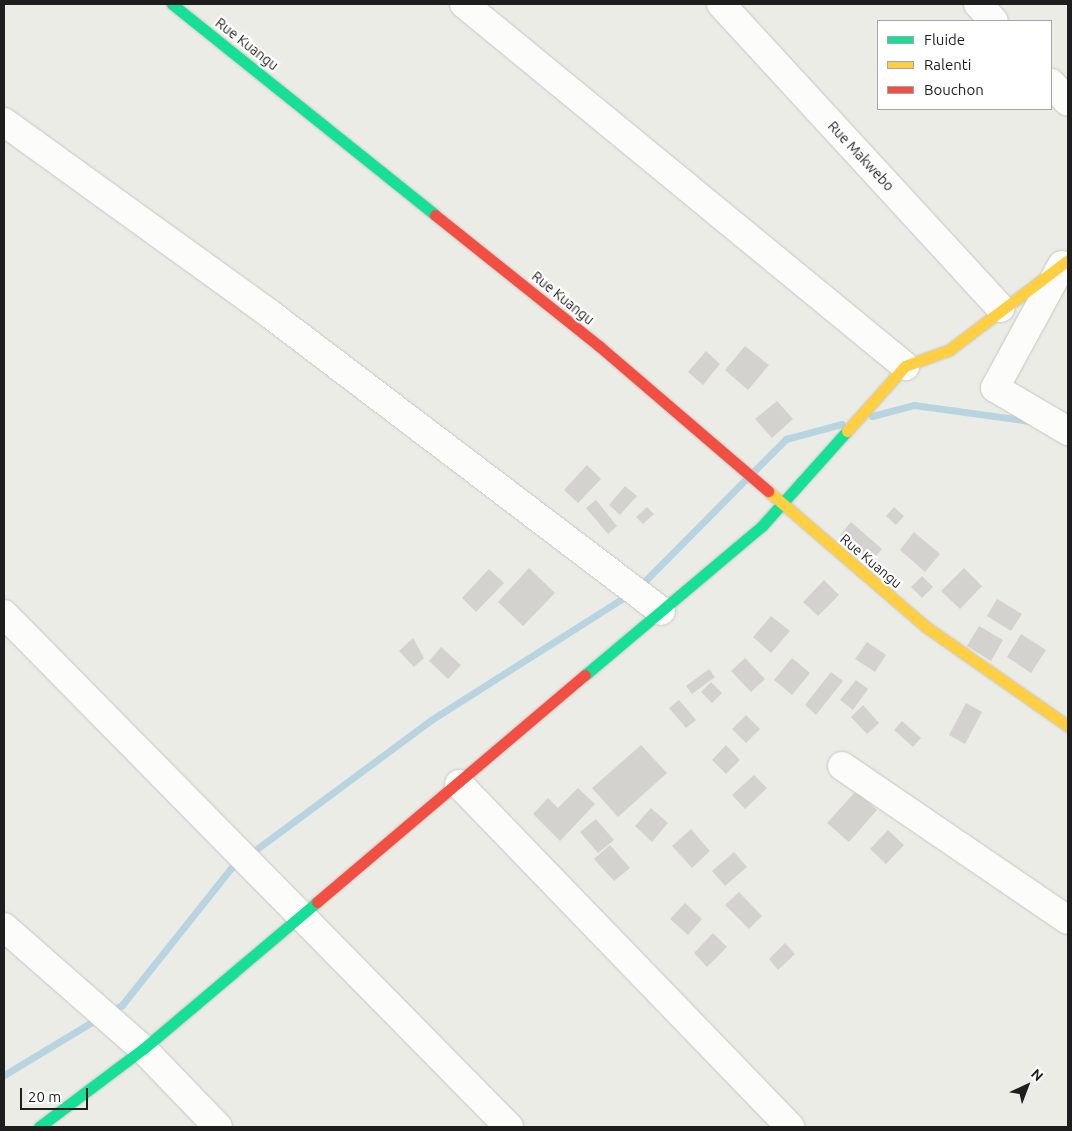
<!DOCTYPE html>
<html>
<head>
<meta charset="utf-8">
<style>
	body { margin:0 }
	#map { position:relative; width:1072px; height:1131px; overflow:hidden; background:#ecece7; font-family:Ubuntu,sans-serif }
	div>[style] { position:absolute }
	.stream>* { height:7px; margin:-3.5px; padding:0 3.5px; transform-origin:3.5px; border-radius:3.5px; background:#b9d4e1 }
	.building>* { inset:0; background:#d3d2ce }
	.roads { filter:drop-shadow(0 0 1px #c5c5c3) drop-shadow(0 0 1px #c5c5c3) }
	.street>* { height:28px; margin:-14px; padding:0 14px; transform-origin:14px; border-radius:14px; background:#fcfcfb }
	.fast>* { height:11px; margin:-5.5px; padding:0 5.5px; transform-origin:5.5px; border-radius:5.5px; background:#16e098 }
	.slow>* { height:11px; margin:-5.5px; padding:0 5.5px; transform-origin:5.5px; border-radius:5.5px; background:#ffcf43 }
	.jam>* { height:11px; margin:-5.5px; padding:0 5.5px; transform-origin:5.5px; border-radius:5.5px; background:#f24e42 }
	span { translate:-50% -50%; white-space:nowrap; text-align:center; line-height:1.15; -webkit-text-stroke:4.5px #fff; paint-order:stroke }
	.street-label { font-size:14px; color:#1e1e1e }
	.frame { position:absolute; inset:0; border:5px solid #1e1e1e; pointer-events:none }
	.legend { position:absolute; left:877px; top:20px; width:175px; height:90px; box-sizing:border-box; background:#fff; border:1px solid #a5a5a5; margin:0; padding:6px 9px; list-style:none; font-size:15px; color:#1e1e1e }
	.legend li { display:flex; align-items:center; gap:10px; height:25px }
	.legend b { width:25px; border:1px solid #a5a5a5 }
	.north { position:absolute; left:1002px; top:1061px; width:50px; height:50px; -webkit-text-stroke:4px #fff; paint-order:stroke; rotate:43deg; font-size:14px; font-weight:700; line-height:20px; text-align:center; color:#1e1e1e }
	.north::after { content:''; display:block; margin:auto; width:18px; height:22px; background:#1e1e1e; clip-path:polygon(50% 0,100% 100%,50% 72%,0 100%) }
	.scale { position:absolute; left:20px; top:1088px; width:68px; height:22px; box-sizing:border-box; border:2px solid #1e1e1e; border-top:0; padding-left:6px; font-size:15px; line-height:18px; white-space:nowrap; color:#1e1e1e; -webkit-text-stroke:4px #fff; paint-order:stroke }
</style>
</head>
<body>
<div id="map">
	<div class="stream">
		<div style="left:872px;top:416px;width:43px;rotate:-14.7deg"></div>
		<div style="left:914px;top:405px;width:118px;rotate:7.8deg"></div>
		<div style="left:753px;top:472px;width:47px;rotate:-45deg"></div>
		<div style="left:786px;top:439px;width:58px;rotate:-15deg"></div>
		<div style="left:639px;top:587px;width:152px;rotate:-45.3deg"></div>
		<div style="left:250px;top:854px;width:225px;rotate:-36.5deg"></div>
		<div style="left:431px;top:720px;width:233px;rotate:-32.4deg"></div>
		<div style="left:109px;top:1012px;width:15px;rotate:-28deg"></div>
		<div style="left:122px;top:1005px;width:174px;rotate:-51.5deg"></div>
		<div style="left:230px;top:869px;width:14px;rotate:-36deg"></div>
		<div style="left:4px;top:1075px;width:112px;rotate:-31.1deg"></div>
	</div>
	<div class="building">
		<div style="clip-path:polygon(745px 346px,769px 365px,748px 390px,725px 370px)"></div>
		<div style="clip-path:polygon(706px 351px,720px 364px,703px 385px,688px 372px)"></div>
		<div style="clip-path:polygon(777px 401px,793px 419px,772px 438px,755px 419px)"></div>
		<div style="clip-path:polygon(587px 465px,601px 479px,578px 503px,564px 490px)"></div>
		<div style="clip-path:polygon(625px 486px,637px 496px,620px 515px,609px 505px)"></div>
		<div style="clip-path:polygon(596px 500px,617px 526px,608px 534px,586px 508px)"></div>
		<div style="clip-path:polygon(647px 507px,654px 514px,643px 524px,636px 517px)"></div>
		<div style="clip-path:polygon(894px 507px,904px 516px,896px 525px,886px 516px)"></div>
		<div style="clip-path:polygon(851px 522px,882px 549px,871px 562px,840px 535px)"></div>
		<div style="clip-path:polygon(914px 532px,940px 554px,925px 572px,900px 550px)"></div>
		<div style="clip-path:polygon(529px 568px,555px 593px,523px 626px,498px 602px)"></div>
		<div style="clip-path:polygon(964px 568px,982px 586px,960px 609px,941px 591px)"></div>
		<div style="clip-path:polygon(489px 569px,504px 583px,476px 612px,462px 598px)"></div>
		<div style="clip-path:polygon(922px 576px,933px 587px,922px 598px,911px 587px)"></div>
		<div style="clip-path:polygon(824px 580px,839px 595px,818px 616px,803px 602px)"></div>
		<div style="clip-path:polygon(997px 599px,1022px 614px,1011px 631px,987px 616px)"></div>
		<div style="clip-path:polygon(771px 616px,790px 631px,771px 653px,753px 637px)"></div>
		<div style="clip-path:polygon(979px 626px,1003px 640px,991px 661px,967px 646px)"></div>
		<div style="clip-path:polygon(1021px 634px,1046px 650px,1031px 673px,1007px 657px)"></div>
		<div style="clip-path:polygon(413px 638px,424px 658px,414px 667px,399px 651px)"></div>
		<div style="clip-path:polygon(867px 642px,886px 655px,875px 672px,855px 659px)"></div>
		<div style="clip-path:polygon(441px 647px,461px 665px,448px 679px,429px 661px)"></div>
		<div style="clip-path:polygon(745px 658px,765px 679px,751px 692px,731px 671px)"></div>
		<div style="clip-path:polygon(792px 658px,810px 673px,792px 695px,774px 680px)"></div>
		<div style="clip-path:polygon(709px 669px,715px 677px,692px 694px,686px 686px)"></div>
		<div style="clip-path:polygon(831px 672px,843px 681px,816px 715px,805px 705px)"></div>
		<div style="clip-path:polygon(856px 680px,868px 689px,853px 710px,840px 700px)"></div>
		<div style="clip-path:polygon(711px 682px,722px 693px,712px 703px,701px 692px)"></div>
		<div style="clip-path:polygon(679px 700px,696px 720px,686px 728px,669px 708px)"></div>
		<div style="clip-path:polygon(966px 703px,982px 712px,965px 744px,949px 735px)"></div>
		<div style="clip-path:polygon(863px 705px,879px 723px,867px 734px,851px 717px)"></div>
		<div style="clip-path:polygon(746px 715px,760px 729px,746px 743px,732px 729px)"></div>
		<div style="clip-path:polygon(902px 721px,921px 738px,913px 747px,894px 730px)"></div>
		<div style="clip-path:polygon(641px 745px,667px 773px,618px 817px,592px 788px)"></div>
		<div style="clip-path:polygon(726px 745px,740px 760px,726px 774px,712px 760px)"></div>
		<div style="clip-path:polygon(754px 775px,767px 788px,745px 809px,732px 795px)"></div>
		<div style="clip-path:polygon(578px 788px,595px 804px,560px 841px,533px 814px,548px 798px,558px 808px)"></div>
		<div style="clip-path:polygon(856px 791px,877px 810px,849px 842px,827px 823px)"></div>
		<div style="clip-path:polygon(651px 808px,668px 823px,652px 842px,635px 826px)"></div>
		<div style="clip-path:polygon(596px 819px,614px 840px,598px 853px,580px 832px)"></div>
		<div style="clip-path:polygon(691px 829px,710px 851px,692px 868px,672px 846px)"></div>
		<div style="clip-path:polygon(888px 830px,904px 845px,886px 864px,870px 849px)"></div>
		<div style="clip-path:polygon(610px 845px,630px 868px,614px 881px,594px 859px)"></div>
		<div style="clip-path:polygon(734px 852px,747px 867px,725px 886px,712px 871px)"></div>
		<div style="clip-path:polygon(739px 892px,762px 916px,749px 929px,725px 905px)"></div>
		<div style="clip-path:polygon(685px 903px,702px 919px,688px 935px,670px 919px)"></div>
		<div style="clip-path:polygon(713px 933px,727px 947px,707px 967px,694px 953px)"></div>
		<div style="clip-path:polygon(785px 943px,795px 954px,778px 970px,769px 959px)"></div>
	</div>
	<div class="roads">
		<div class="street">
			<div style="left:464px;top:4px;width:571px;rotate:39.38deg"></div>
			<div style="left:721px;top:4px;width:413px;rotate:47.4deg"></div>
			<div style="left:978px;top:4px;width:23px;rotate:47deg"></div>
			<div style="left:1051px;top:83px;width:25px;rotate:48deg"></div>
			<div style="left:4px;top:122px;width:328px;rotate:35.8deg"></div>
			<div style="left:270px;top:314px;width:491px;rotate:37.2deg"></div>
			<div style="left:1062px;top:265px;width:140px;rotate:118.6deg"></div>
			<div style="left:995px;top:388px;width:85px;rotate:30.5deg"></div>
			<div style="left:4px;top:614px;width:720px;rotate:45.45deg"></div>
			<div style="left:842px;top:766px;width:273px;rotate:34.3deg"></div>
			<div style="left:459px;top:784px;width:477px;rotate:46deg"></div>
			<div style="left:4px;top:927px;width:185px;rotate:41.3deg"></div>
			<div style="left:143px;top:1049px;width:108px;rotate:46.1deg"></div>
		</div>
		<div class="fast">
			<div style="left:172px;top:4px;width:337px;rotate:38.7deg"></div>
			<div style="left:585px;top:675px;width:231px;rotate:-40.1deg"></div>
			<div style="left:762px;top:526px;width:127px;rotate:-48.2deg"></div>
			<div style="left:39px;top:1127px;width:130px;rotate:-36.9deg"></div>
			<div style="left:143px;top:1049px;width:228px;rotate:-40.2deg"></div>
		</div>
		<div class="slow">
			<div style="left:847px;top:431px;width:87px;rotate:-48.3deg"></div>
			<div style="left:905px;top:366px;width:47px;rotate:-20deg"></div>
			<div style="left:949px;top:350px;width:149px;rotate:-37.1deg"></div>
			<div style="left:768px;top:491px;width:208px;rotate:40.7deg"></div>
			<div style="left:926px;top:627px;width:173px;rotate:34.9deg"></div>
		</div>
		<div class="jam">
			<div style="left:435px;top:215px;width:210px;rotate:38.6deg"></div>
			<div style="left:599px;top:346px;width:223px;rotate:40.6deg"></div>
			<div style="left:317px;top:902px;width:351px;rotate:-40.3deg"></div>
		</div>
	</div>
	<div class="street-label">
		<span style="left:247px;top:44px;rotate:38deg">Rue Kuangu</span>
		<span style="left:861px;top:156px;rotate:47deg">Rue Makwebo</span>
		<span style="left:563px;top:298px;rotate:39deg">Rue Kuangu</span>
		<span style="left:871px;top:561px;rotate:40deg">Rue Kuangu</span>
	</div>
	<div class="frame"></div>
	<ul class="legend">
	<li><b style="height:6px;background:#16e098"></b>Fluide</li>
	<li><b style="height:6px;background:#ffcf43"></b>Ralenti</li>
	<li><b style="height:6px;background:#f24e42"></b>Bouchon</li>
	</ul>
	<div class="north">N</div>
	<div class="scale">20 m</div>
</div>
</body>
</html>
